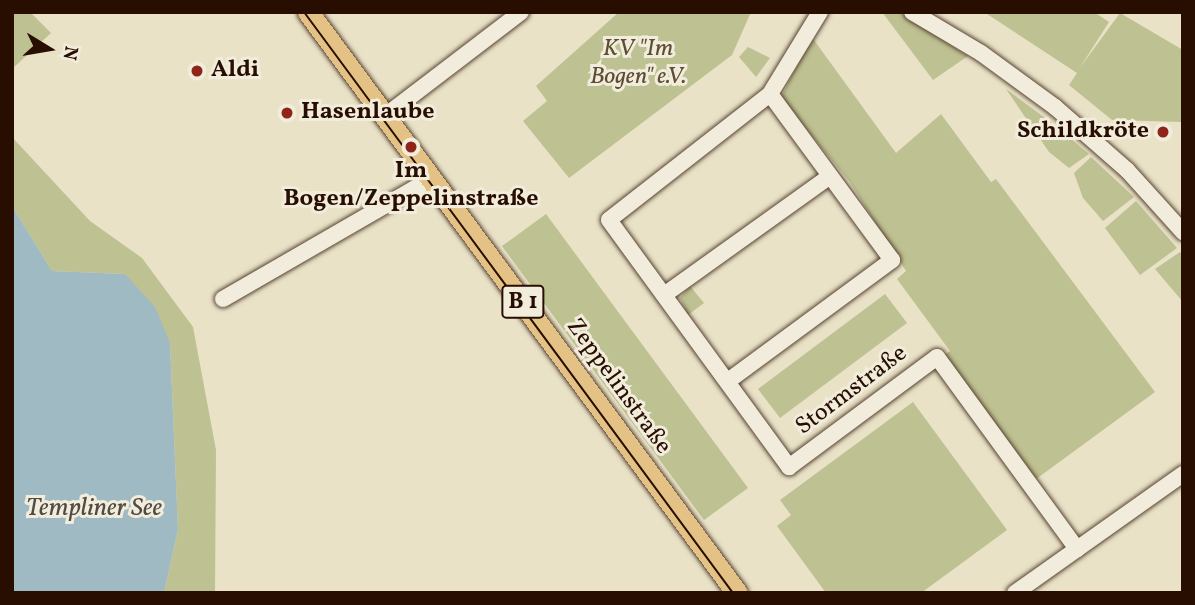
<!DOCTYPE html>
<html>
<head>
<meta charset="utf-8">
<style>
	body { margin:0 }
	#map { position:relative; width:1195px; height:605px; overflow:hidden; background:#e9e2c7; font-family:Vollkorn,serif }
	div>[style] { position:absolute }
	.green>* { inset:0; background:#bec191 }
	.water>* { inset:0; background:#9fbac2 }
	.roads { filter:drop-shadow(0 0 2px #584332) drop-shadow(0 0 2px #584332) }
	.minor>* { height:16px; margin:-8px; padding:0 8px; transform-origin:8px; border-radius:8px; background:#f1ecdb }
	.major>* { height:21px; margin:-10.5px; padding:0 10.5px; transform-origin:10.5px; border-radius:10.5px; background:#e4c184 }
	.tram>* { height:2px; margin:-1px; padding:0 1px; transform-origin:1px; border-radius:1px; background:#270e00 }
	.dots>* { width:19px; height:19px; translate:-50% -50%; box-sizing:border-box; border:4px solid #f1ecdb; border-radius:50% }
	span { translate:-50% -50%; white-space:nowrap; text-align:center; line-height:1.15; -webkit-text-stroke:6px #f1ecdb; paint-order:stroke }
	.shield-label span { padding:2px 5px; background:#f1ecdb; border:2px solid; border-radius:5px; -webkit-text-stroke-width:0 }
	.shield-label { font-size:23px; color:#270e00; font-weight:700 }
	.park-label { font-size:24px; color:#5c4d33; font-style:italic }
	.poi-label { font-size:24px; color:#270e00; font-weight:700 }
	.left { translate:0 -50%; text-align:left }
	.right { translate:-100% -50%; text-align:right }
	.street-label { font-size:24px; color:#270e00 }
	.water-label { font-size:26px; color:#514a44; font-style:italic }
	.frame { position:absolute; inset:0; border:14px solid #270e00; pointer-events:none }
	.north { position:absolute; left:14px; top:14px; width:70px; height:70px; -webkit-text-stroke:5px #f1ecdb; paint-order:stroke; rotate:101deg; font-size:19px; font-weight:700; line-height:28px; text-align:center; color:#270e00 }
	.north::after { content:''; display:block; margin:auto; width:24px; height:32px; background:#270e00; clip-path:polygon(50% 0,100% 100%,50% 72%,0 100%) }
</style>
</head>
<body>
<div id="map">
	<div class="green">
		<div style="clip-path:polygon(12px 12px,30px 12px,51px 33px,12px 69px)"></div>
		<div style="clip-path:polygon(619px 12px,751px 12px,732px 55px,569px 178px,523px 121px,547px 101px,536px 86px)"></div>
		<div style="clip-path:polygon(882px 12px,899px 12px,968px 56px,933px 80px)"></div>
		<div style="clip-path:polygon(984px 12px,1094px 12px,1109px 22px,1079px 69px,1120px 13px,1183px 50px,1183px 122px,1112px 120px,1069px 85px,1077px 73px)"></div>
		<div style="clip-path:polygon(811px 36px,896px 153px,941px 114px,991px 182px,996px 179px,1155px 392px,1032px 482px,944px 355px,950px 351px,897px 279px,906px 271px,849px 181px,781px 98px)"></div>
		<div style="clip-path:polygon(748px 47px,770px 58px,756px 77px,739px 57px)"></div>
		<div style="clip-path:polygon(1006px 89px,1052px 123px,1089px 154px,1069px 168px,1049px 152px)"></div>
		<div style="clip-path:polygon(12px 137px,90px 221px,142px 258px,193px 327px,216px 450px,215px 593px,164px 593px,178px 529px,170px 343px,125px 274px,52px 271px,12px 206px)"></div>
		<div style="clip-path:polygon(1091px 157px,1134px 197px,1103px 221px,1083px 198px,1074px 173px)"></div>
		<div style="clip-path:polygon(1136px 201px,1177px 248px,1140px 275px,1105px 228px)"></div>
		<div style="clip-path:polygon(546px 214px,748px 488px,704px 520px,502px 246px)"></div>
		<div style="clip-path:polygon(1180px 252px,1183px 256px,1183px 302px,1155px 269px)"></div>
		<div style="clip-path:polygon(690px 286px,704px 303px,688px 315px,680px 298px)"></div>
		<div style="clip-path:polygon(885px 294px,907px 323px,780px 418px,758px 389px)"></div>
		<div style="clip-path:polygon(913px 402px,1007px 530px,921px 593px,826px 593px,777px 526px,791px 515px,780px 500px)"></div>
	</div>
	<div class="water">
		<div style="clip-path:polygon(12px 206px,52px 271px,125px 274px,155px 307px,170px 343px,178px 529px,164px 593px,12px 593px)"></div>
	</div>
	<div class="roads">
		<div class="minor">
			<div style="left:820px;top:12px;width:96px;rotate:121.4deg"></div>
			<div style="left:770px;top:94px;width:204px;rotate:142deg"></div>
			<div style="left:609px;top:220px;width:306px;rotate:53.9deg"></div>
			<div style="left:789px;top:467px;width:184px;rotate:-36.6deg"></div>
			<div style="left:937px;top:357px;width:238px;rotate:53.9deg"></div>
			<div style="left:912px;top:12px;width:80px;rotate:30.7deg"></div>
			<div style="left:981px;top:53px;width:92px;rotate:36.1deg"></div>
			<div style="left:1055px;top:107px;width:96px;rotate:41.2deg"></div>
			<div style="left:1127px;top:170px;width:84px;rotate:47.9deg"></div>
			<div style="left:385px;top:116px;width:171px;rotate:-37.4deg"></div>
			<div style="left:664px;top:295px;width:204px;rotate:-35.6deg"></div>
			<div style="left:223px;top:299px;width:240px;rotate:-30deg"></div>
			<div style="left:728px;top:381px;width:204px;rotate:-36.4deg"></div>
			<div style="left:892px;top:260px;width:206px;rotate:-126.3deg"></div>
			<div style="left:1015px;top:593px;width:206px;rotate:-35.3deg"></div>
		</div>
		<div class="major">
			<div style="left:308px;top:12px;width:722px;rotate:53.56deg"></div>
		</div>
	</div>
	<div class="tram">
		<div style="left:304px;top:12px;width:722px;rotate:53.56deg"></div>
	</div>
	<div class="dots">
		<div style="left:197px;top:71px;background:#8f2418"></div>
		<div style="left:287px;top:113px;background:#8f2418"></div>
		<div style="left:1163px;top:132px;background:#8f2418"></div>
		<div style="left:411px;top:147px;background:#8f2418"></div>
	</div>
	<div class="shield-label">
		<span style="left:523px;top:302px">B 1</span>
	</div>
	<div class="park-label">
		<span style="left:638px;top:64px">KV "Im<br>Bogen" e.V.</span>
	</div>
	<div class="poi-label">
		<span class="left" style="left:211px;top:71px">Aldi</span>
		<span class="left" style="left:301px;top:113px">Hasenlaube</span>
		<span class="right" style="left:1149px;top:132px">Schildkröte</span>
		<span style="left:411px;top:186px">Im<br>Bogen/Zeppelinstraße</span>
	</div>
	<div class="street-label">
		<span style="left:618px;top:387px;rotate:54deg">Zeppelinstraße</span>
		<span style="left:852px;top:391px;rotate:-37deg">Stormstraße</span>
	</div>
	<div class="water-label">
		<span style="left:94px;top:509px">Templiner See</span>
	</div>
	<div class="frame"></div>
	<div class="north">N</div>
</div>
</body>
</html>
